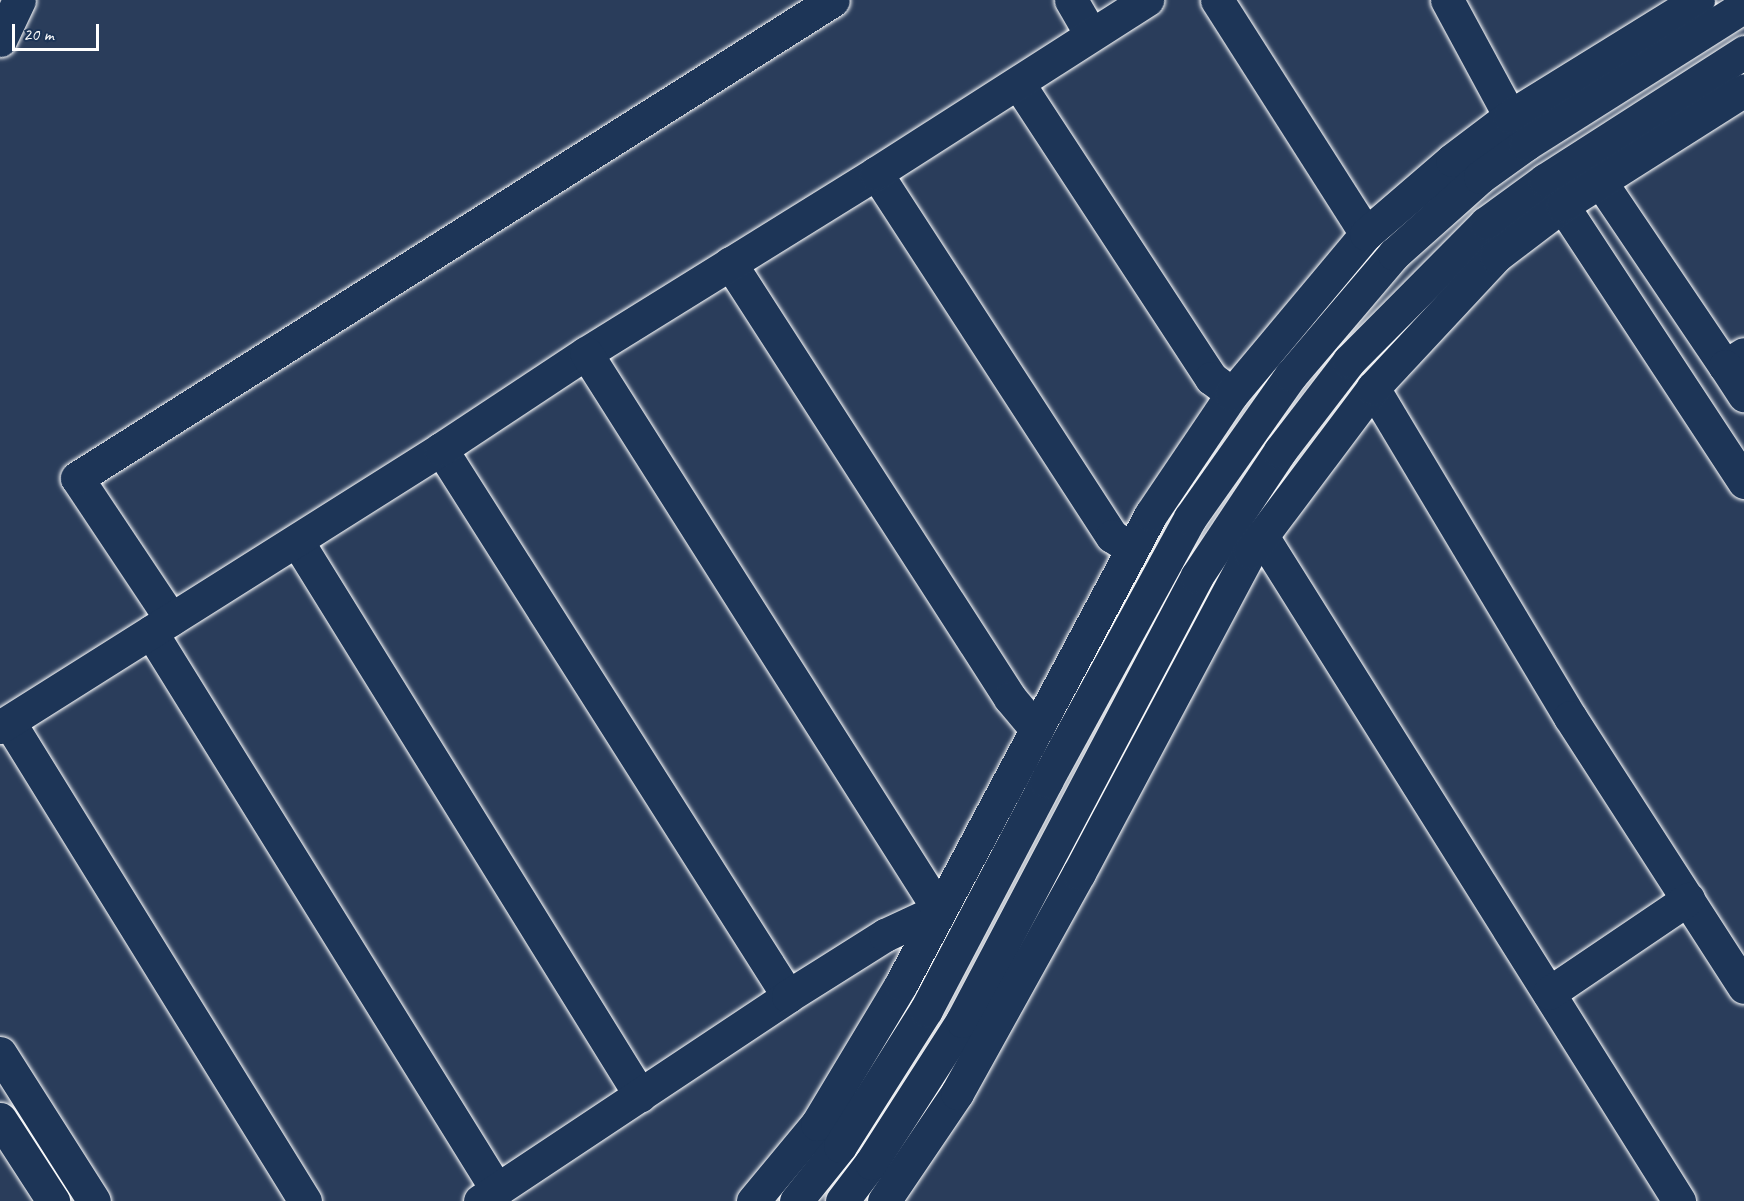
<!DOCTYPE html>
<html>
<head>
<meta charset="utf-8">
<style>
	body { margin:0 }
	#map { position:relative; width:1744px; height:1201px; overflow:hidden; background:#2a3d5b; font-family:Caveat,sans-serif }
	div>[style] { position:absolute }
	.roads { filter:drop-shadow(0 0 2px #fff) drop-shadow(0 0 2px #fff) }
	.minor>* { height:33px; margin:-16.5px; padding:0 16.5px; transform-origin:16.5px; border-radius:16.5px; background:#1d3557 }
	.major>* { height:33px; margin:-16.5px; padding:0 16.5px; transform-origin:16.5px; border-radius:16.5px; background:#1d3557 }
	span { translate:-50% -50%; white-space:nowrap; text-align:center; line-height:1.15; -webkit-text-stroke:4.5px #1d3557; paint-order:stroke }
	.scale { position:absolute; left:12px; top:24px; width:87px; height:27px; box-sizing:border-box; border:3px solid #fff; border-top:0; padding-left:8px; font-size:18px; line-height:21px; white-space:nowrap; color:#fff; -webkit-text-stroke:4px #1d3557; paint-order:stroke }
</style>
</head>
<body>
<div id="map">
	<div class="roads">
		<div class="minor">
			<div style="left:1071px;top:0;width:39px;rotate:60deg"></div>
			<div style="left:1217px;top:0;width:277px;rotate:57.5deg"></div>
			<div style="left:1447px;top:0;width:153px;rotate:61.6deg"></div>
			<div style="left:1018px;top:83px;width:353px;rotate:56.8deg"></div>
			<div style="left:1211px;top:378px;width:26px;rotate:37deg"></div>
			<div style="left:876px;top:173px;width:433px;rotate:57deg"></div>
			<div style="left:1112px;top:536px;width:24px;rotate:33deg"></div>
			<div style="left:1600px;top:181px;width:223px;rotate:56deg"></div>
			<div style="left:1725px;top:366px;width:22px;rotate:-32deg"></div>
			<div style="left:1551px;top:188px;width:352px;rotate:56.7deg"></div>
			<div style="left:730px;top:263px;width:517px;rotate:57.23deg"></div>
			<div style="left:1010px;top:698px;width:40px;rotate:50deg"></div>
			<div style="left:1725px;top:366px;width:35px;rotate:57deg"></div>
			<div style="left:1373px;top:388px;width:383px;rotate:59.1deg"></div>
			<div style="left:1570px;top:717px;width:321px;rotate:57.2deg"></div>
			<div style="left:441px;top:449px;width:648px;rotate:57.61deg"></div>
			<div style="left:1262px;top:536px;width:785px;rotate:57.91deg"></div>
			<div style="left:297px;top:541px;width:652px;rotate:58.24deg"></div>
			<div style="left:171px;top:619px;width:169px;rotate:-123.7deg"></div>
			<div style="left:77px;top:478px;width:894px;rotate:-32.3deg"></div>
			<div style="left:151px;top:632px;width:657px;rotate:58.2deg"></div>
			<div style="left:9px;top:722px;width:563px;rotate:58.29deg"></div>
			<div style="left:0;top:727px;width:521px;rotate:-32.23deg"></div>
			<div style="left:441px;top:449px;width:174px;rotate:-33.5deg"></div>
			<div style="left:586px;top:353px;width:341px;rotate:-31.8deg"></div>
			<div style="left:876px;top:173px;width:322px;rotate:-32.6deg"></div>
			<div style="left:1549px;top:993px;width:168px;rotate:-34.1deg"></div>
			<div style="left:0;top:1053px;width:175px;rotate:57.6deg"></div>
			<div style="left:0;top:1119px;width:98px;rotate:57.1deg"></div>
			<div style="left:480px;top:1201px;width:370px;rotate:-33.6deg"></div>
			<div style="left:788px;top:996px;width:115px;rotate:-32.2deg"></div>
			<div style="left:885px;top:935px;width:60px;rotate:-24.8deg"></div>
			<div style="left:939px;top:910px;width:659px;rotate:-122.36deg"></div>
			<div style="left:753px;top:1201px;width:100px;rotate:-50.3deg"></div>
			<div style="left:817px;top:1124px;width:163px;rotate:-59deg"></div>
			<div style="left:901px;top:984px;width:532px;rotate:-61.99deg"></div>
			<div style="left:1151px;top:514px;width:145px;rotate:-56deg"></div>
			<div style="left:1232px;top:394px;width:209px;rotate:-50.1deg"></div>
			<div style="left:1366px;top:234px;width:113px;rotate:-40.7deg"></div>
			<div style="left:1452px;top:160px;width:73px;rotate:-37.2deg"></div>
			<div style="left:1510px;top:116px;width:221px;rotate:-31.7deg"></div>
			<div style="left:796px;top:1201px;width:70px;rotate:-51.3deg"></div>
			<div style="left:840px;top:1146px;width:161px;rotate:-57.7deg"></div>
			<div style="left:926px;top:1010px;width:259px;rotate:-62.3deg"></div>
			<div style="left:1046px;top:781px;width:300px;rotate:-61.3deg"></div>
			<div style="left:1190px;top:518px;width:175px;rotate:-54.8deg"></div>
			<div style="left:1291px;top:375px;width:159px;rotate:-49.6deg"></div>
			<div style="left:1394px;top:254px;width:115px;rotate:-41.8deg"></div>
			<div style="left:1480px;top:177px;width:57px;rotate:-35.7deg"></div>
			<div style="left:1526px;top:144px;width:258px;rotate:-32.3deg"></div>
			<div style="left:842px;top:1201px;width:48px;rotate:-52.7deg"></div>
			<div style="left:871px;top:1163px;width:169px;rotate:-57.3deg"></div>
			<div style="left:962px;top:1021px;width:503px;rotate:-62.16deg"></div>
			<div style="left:1197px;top:576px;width:150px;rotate:-56.4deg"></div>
			<div style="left:1280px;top:451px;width:113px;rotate:-52.5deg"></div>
			<div style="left:1349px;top:361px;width:194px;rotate:-45.2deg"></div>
			<div style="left:1486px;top:223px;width:73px;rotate:-36.1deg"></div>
			<div style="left:1545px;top:180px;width:237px;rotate:-32.7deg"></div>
			<div style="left:884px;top:1201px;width:130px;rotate:-55.9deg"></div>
			<div style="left:957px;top:1093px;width:252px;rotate:-61deg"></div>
			<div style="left:1079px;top:873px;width:364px;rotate:-62deg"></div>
			<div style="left:1250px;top:552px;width:205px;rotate:-53.1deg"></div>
			<div style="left:1373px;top:388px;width:180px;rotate:-47deg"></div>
			<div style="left:1496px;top:256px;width:84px;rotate:-37.3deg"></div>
			<div style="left:1563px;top:205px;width:214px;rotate:-32.4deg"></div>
		</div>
		<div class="major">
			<div style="left:0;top:40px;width:44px;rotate:-64.6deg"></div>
		</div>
	</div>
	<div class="scale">20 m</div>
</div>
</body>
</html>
